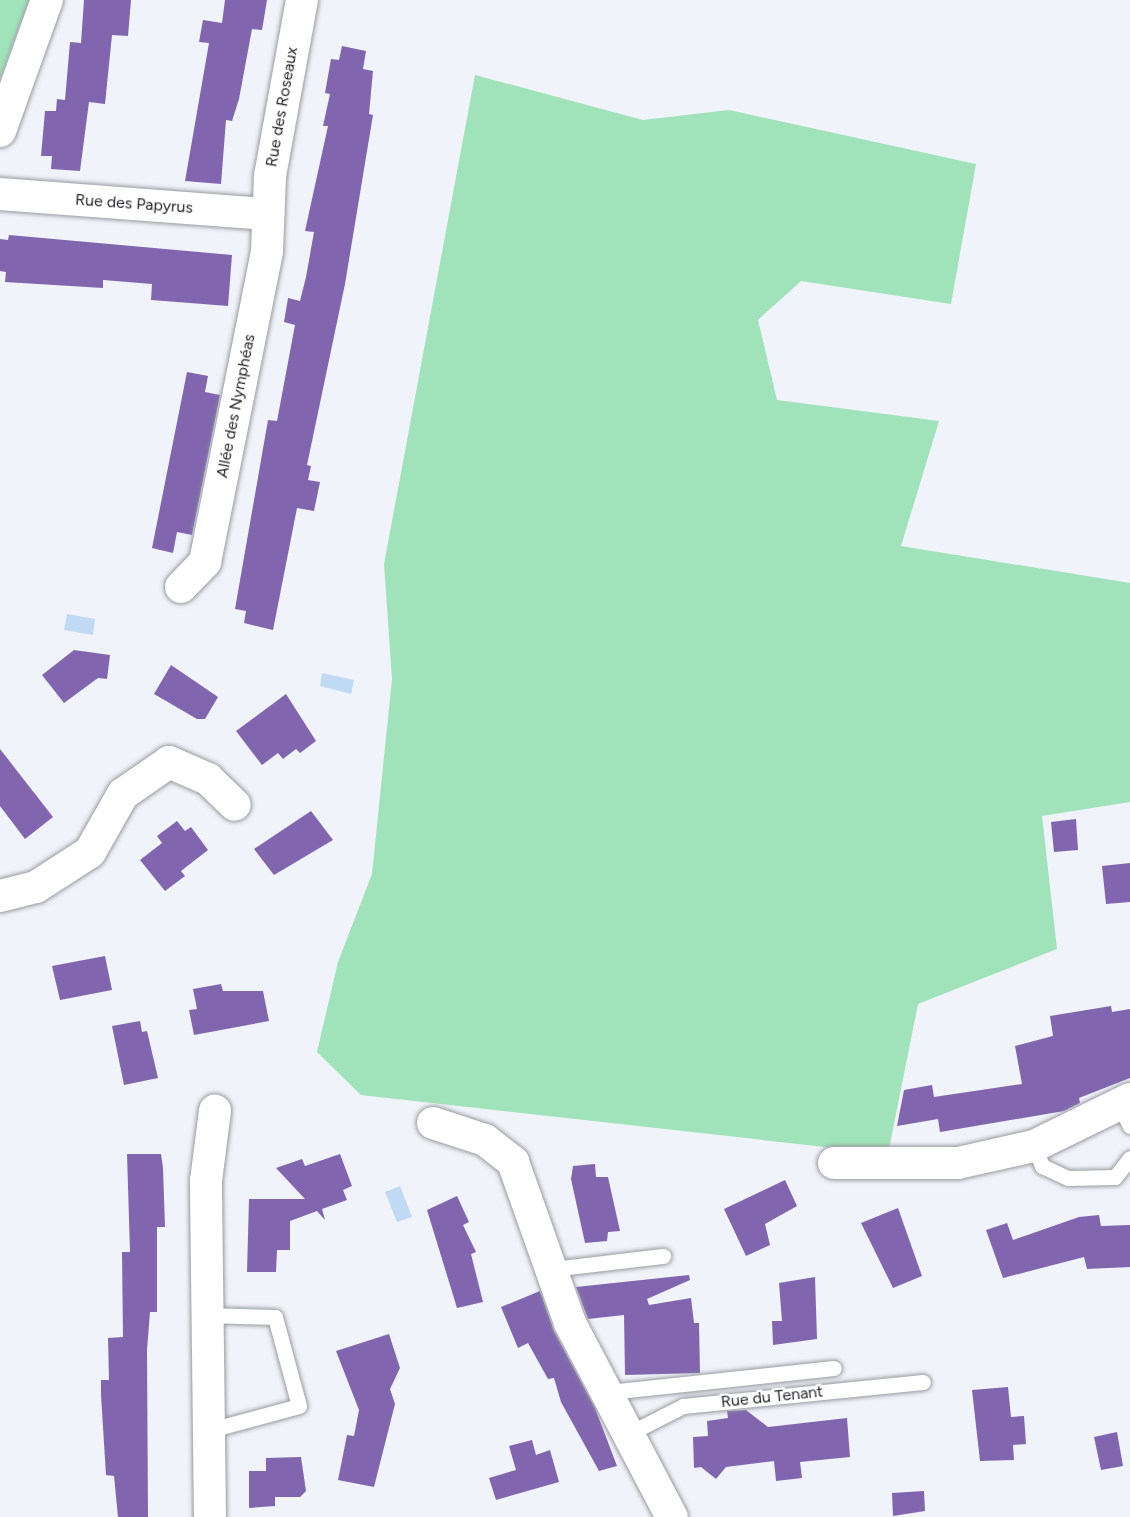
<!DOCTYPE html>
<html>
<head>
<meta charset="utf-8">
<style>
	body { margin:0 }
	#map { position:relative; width:1130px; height:1517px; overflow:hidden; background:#f0f3f9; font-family:Figtree,sans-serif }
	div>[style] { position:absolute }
	.green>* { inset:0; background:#a0e3ba }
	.water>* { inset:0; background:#c0d9f4 }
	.building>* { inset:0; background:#8166af }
	.roads { filter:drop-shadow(0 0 2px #989ba0) drop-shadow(0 0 2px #989ba0) }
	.service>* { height:15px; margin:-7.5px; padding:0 7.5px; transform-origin:7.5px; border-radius:7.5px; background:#fff }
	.minor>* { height:32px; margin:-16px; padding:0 16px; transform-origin:16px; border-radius:16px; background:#fff }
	span { translate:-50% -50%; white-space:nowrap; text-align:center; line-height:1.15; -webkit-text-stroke:4.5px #fff; paint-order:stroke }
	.street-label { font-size:16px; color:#262729 }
</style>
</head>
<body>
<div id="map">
	<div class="green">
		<div style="clip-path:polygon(0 0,29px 0,0 79px)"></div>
		<div style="clip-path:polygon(475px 75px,643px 120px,729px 110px,976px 164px,951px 304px,801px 281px,758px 320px,777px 400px,939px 421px,901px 546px,1130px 583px,1130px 802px,1042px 816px,1057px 949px,918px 1004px,888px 1154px,361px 1095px,317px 1052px,338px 962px,372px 874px,392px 679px,384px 564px)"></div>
	</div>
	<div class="water">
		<div style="clip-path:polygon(67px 614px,95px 619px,93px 635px,64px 630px)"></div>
		<div style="clip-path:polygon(322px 673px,354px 680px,351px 694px,320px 686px)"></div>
		<div style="clip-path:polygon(400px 1186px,412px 1217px,397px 1222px,385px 1192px)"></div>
	</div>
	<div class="building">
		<div style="clip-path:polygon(84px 0,131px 0,128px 36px,112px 35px,105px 104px,89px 102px,80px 171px,51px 169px,52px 156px,41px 156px,45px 111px,56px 111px,57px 99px,65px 100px,70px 42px,81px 43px)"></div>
		<div style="clip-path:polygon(225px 0,267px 0,262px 30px,252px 29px,239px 99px,232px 121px,226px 120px,221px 184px,185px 181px,209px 43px,199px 42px,203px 20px,222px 23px)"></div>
		<div style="clip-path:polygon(342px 46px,366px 51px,363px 69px,373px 71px,369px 114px,373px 115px,345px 284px,307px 465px,311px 466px,308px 480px,320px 482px,314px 511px,297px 508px,273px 630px,244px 623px,246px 611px,235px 609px,268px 420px,277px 421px,295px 325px,284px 322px,288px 298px,300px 301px,306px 277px,314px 232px,305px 231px,328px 126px,323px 126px,330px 94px,325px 93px,331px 59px,339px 60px)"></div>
		<div style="clip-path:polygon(9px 235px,232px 255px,228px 306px,151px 300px,152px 284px,103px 280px,103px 288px,5px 282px,6px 272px,0 271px,0 239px,8px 240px)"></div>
		<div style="clip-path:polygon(187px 372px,208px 376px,205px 392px,220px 395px,192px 535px,177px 532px,173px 553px,152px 548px)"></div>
		<div style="clip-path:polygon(74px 650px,110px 655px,107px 679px,98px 678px,64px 703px,42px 675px)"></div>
		<div style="clip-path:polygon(171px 665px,218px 697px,205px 719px,197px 719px,154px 694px)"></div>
		<div style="clip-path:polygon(286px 694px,316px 741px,300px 753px,296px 749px,283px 759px,278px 753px,262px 765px,236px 731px)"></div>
		<div style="clip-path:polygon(0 749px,53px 817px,25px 839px,0 806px)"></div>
		<div style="clip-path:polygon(311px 811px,333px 840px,274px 875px,254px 849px)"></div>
		<div style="clip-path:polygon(1076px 819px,1078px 850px,1054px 852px,1051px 822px)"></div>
		<div style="clip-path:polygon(177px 821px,185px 831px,191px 827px,208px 850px,181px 871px,185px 876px,165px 891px,140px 860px,162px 843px,157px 836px)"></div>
		<div style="clip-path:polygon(1130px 863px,1130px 902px,1106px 904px,1102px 866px)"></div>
		<div style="clip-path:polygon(105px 956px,112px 990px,60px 1000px,52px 966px)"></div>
		<div style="clip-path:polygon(221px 984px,223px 991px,263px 991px,269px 1021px,194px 1035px,189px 1010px,197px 1009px,193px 989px)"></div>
		<div style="clip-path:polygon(1111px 1006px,1112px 1012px,1130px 1009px,1130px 1078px,1079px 1098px,1080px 1103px,1064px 1111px,940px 1132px,938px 1119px,897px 1126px,904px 1090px,932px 1085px,934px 1097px,1022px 1084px,1015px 1046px,1053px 1036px,1050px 1016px)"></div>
		<div style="clip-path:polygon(140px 1021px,142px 1032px,147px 1031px,158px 1078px,124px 1085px,112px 1026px)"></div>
		<div style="clip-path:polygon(127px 1154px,161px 1154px,163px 1168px,165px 1227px,157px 1227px,157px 1312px,150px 1312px,147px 1350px,148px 1517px,118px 1517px,114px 1476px,106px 1475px,101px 1395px,101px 1380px,109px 1380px,108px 1338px,123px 1337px,122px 1252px,130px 1252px)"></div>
		<div style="clip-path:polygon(340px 1154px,352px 1186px,343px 1190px,347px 1200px,322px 1209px,325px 1220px,317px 1211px,290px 1221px,290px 1250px,277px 1250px,276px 1272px,247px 1272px,249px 1199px,305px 1199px,276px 1168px,302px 1159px,305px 1166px)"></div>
		<div style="clip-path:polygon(595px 1164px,596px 1177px,608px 1177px,620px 1231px,608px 1232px,607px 1241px,585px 1243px,571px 1179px,573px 1166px)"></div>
		<div style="clip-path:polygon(785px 1180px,797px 1206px,765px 1224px,770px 1245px,746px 1256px,724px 1209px)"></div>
		<div style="clip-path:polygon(457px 1196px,469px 1222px,463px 1225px,476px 1252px,471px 1254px,483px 1302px,457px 1308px,427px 1210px)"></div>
		<div style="clip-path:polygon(898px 1208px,922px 1276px,893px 1288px,861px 1223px)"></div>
		<div style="clip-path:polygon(1099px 1215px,1101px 1226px,1130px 1225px,1130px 1267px,1087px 1269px,1084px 1257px,1003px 1278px,986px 1230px,1007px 1223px,1013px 1240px,1079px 1217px)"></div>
		<div style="clip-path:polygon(689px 1275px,690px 1280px,647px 1299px,649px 1305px,691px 1298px,694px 1323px,699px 1323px,700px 1373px,625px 1375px,624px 1315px,588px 1319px,576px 1287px)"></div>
		<div style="clip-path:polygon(815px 1277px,817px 1339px,773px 1345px,772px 1321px,782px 1321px,779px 1283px)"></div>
		<div style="clip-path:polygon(540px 1291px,554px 1331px,595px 1408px,617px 1466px,599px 1471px,561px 1402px,554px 1378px,548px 1379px,528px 1343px,518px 1348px,501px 1307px)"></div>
		<div style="clip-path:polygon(389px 1334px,400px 1368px,390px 1389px,395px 1404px,374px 1487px,338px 1480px,347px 1435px,354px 1436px,359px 1410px,336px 1351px)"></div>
		<div style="clip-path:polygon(1008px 1387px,1011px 1417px,1024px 1416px,1026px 1444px,1013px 1445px,1014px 1460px,980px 1461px,972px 1390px)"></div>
		<div style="clip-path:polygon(746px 1410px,768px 1427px,847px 1418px,850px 1457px,800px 1462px,802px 1478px,776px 1481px,774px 1461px,726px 1467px,716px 1479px,701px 1467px,694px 1468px,693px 1437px,708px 1436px,707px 1421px,728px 1418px,727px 1411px)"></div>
		<div style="clip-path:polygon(1117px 1432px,1123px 1466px,1101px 1470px,1094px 1437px)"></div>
		<div style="clip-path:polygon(532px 1440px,536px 1455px,550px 1450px,559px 1482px,496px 1500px,489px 1478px,516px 1470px,509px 1446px)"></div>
		<div style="clip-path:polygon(301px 1457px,306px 1491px,300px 1497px,275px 1497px,275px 1506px,249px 1508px,249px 1471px,266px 1471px,266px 1458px)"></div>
		<div style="clip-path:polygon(924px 1491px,925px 1511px,893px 1516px,892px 1493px)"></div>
	</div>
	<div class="roads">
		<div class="service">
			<div style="left:1120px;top:1105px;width:23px;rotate:65deg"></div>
			<div style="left:1034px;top:1146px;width:22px;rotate:68deg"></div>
			<div style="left:1042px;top:1166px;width:29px;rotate:25deg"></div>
			<div style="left:1068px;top:1178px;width:47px;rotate:-1.2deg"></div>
			<div style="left:1115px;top:1177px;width:24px;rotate:-52deg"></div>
			<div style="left:552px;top:1269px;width:112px;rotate:-6.7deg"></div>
			<div style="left:205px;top:1315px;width:70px;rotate:1.6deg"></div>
			<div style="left:275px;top:1317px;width:92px;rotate:74.9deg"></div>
			<div style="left:299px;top:1406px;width:92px;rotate:164.9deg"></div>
			<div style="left:609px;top:1392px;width:226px;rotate:-6.1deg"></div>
			<div style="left:628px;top:1434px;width:62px;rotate:-27deg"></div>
			<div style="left:683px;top:1406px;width:241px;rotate:-5.7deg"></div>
		</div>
		<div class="minor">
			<div style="left:0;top:131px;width:139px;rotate:-70.3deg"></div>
			<div style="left:0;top:194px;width:269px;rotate:4.3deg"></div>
			<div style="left:181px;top:587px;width:35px;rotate:-46deg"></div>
			<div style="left:205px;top:562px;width:317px;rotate:-78.7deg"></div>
			<div style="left:267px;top:251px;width:75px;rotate:-87.7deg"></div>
			<div style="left:270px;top:176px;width:179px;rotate:-79.7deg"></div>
			<div style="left:0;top:896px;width:37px;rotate:-14deg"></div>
			<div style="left:36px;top:887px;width:64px;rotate:-32.9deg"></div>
			<div style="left:90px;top:852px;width:67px;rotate:-60.4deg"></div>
			<div style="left:123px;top:794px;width:56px;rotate:-34.8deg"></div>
			<div style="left:169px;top:762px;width:43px;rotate:23.6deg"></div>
			<div style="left:208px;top:779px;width:37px;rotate:44deg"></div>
			<div style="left:433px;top:1123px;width:55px;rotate:18.1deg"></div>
			<div style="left:485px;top:1140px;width:36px;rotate:38deg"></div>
			<div style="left:513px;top:1162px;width:171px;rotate:70.5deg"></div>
			<div style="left:570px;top:1323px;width:219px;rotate:62.3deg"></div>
			<div style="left:834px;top:1163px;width:124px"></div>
			<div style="left:958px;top:1163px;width:78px;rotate:-12.6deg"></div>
			<div style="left:1034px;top:1146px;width:107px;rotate:-26.1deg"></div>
			<div style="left:210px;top:1517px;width:336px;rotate:-90.7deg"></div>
			<div style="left:206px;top:1181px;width:71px;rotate:-82.7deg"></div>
		</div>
	</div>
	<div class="street-label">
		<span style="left:282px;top:107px;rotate:-80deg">Rue des Roseaux</span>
		<span style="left:134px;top:204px;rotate:4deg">Rue des Papyrus</span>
		<span style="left:236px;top:406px;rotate:-79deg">Allée des Nymphéas</span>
		<span style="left:772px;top:1397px;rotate:-6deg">Rue du Tenant</span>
	</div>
</div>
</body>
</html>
